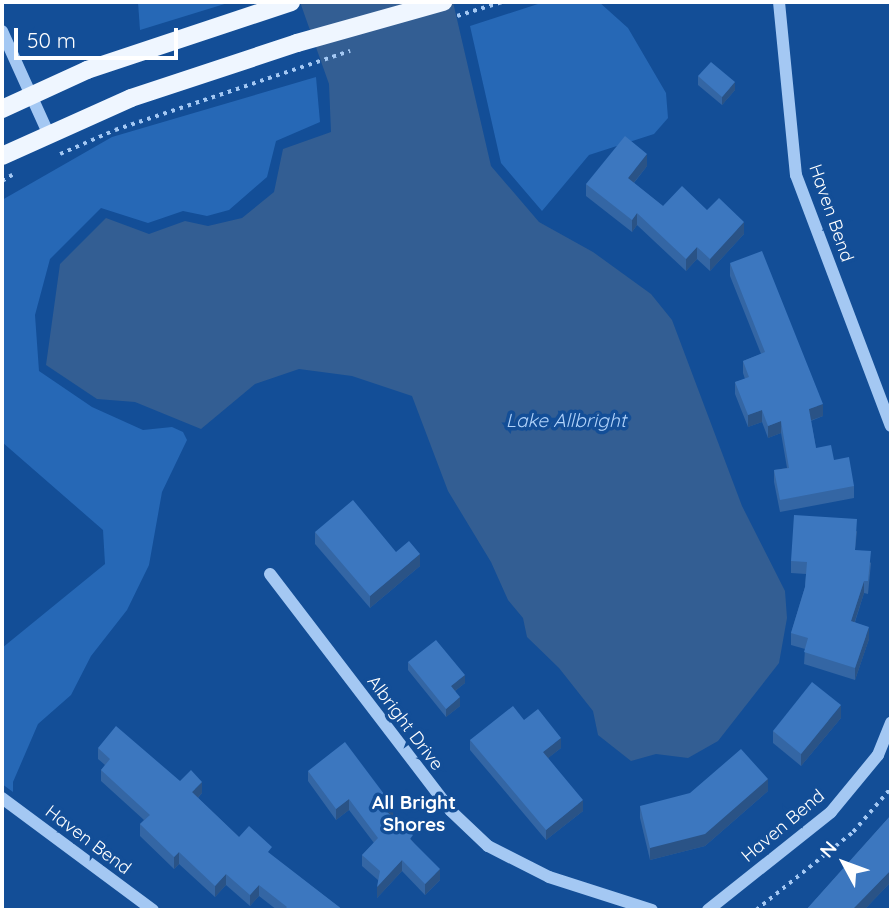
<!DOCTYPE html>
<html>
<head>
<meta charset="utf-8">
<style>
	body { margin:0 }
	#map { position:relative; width:893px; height:912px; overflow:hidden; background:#134e97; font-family:Quicksand,sans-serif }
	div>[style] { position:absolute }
	.green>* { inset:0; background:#2668b6 }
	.water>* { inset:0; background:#335e93 }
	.path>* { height:3.5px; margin-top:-1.75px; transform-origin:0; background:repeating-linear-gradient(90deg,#a4c8f3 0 3.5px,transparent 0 8.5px) }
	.minor>* { height:12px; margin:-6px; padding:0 6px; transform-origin:6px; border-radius:6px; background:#a4c8f3 }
	.major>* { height:18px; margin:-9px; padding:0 9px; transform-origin:9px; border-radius:9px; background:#eff6ff }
	.wall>* { inset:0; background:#3466a4 }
	.shaded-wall>* { inset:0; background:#2a5386 }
	.building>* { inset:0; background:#3c77bf }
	span { translate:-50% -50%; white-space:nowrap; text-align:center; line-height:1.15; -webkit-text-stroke:7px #134e97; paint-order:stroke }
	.street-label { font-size:18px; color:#fff }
	.water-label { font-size:19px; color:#b0d2fa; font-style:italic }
	.neighbourhood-label { font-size:19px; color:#fff; font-weight:700 }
	.frame { position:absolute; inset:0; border:4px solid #fff; pointer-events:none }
	.north { position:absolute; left:809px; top:828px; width:70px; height:70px; -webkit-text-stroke:5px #134e97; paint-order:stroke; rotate:311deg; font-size:19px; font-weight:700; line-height:28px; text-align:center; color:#fff }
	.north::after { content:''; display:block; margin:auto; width:24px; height:32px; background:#fff; clip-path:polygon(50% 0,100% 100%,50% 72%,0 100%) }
	.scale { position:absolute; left:14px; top:28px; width:164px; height:32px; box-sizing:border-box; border:4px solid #fff; border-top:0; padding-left:9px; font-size:21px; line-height:24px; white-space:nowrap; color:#fff; -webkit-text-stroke:5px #134e97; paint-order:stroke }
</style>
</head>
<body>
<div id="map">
	<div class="green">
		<div style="clip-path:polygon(138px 2px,231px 2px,140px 30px)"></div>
		<div style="clip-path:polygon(544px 2px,599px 2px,628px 28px,666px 93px,668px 118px,654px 134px,589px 155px,542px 211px,501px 163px,470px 26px)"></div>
		<div style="clip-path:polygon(316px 77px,320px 122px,276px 141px,267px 177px,229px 210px,207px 216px,183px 211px,148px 223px,101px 208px,50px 259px,35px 315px,39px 371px,92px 407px,143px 430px,172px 427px,183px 432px,187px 440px,162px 492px,149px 565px,127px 610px,91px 656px,71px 695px,38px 724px,13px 782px,13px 792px,2px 784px,2px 648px,105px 564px,103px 530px,2px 442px,2px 200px,112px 137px)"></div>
	</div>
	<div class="water">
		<div style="clip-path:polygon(300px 2px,453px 2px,491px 166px,539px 222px,593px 252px,651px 294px,672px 320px,742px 506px,785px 591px,787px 618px,779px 663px,718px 741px,688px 758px,656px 754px,631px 761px,598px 735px,593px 711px,559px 668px,527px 637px,523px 618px,508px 600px,491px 562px,448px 491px,412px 396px,352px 376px,299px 369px,255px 384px,201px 429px,135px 402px,97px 399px,46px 365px,60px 264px,106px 218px,149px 234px,185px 221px,208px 226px,242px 218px,274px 192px,283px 149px,331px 132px,329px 84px)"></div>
	</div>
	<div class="path">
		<div style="left:457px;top:16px;width:47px;rotate:-17.3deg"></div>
		<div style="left:60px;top:154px;width:60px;rotate:-23.6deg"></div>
		<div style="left:115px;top:130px;width:248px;rotate:-18.6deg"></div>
		<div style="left:2px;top:181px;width:12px;rotate:-31deg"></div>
		<div style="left:756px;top:910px;width:124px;rotate:-38.8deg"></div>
		<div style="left:853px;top:832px;width:58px;rotate:-49.2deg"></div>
	</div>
	<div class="minor">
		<div style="left:779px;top:2px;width:174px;rotate:84.4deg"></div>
		<div style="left:796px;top:175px;width:268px;rotate:69.3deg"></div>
		<div style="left:2px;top:31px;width:112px;rotate:65.7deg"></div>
		<div style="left:270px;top:574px;width:298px;rotate:52.6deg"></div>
		<div style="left:451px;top:811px;width:51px;rotate:43.4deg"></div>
		<div style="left:488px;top:846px;width:68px;rotate:26.9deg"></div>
		<div style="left:549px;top:877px;width:108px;rotate:17.8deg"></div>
		<div style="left:2px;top:798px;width:188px;rotate:36.6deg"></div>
		<div style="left:708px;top:910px;width:157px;rotate:-38.5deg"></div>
		<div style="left:831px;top:812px;width:74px;rotate:-50.5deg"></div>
		<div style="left:878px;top:755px;width:35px;rotate:-68deg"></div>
	</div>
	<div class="major">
		<div style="left:2px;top:109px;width:94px;rotate:-24.6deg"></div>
		<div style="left:87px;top:70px;width:215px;rotate:-18.4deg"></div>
		<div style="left:2px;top:156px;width:141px;rotate:-24.2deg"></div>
		<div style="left:131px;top:98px;width:175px;rotate:-18.3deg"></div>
		<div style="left:297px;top:43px;width:152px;rotate:-15.7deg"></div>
	</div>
	<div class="wall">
		<div style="clip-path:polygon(698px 76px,735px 90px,722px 105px,698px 85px)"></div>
		<div style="clip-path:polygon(647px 166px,634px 183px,663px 206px,707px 210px,744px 234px,710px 271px,697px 259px,686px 271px,637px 225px,632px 232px,586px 196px,586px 184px)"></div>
		<div style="clip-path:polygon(730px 263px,823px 416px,811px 421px,816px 448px,834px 460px,854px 486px,854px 498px,780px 512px,774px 482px,774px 470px,787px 468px,781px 433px,768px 438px,762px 422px,748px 427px,735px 394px,735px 382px,745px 379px,743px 373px,743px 361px,761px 354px,730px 276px)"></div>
		<div style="clip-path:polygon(857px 531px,855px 550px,871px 563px,868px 594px,864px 593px,855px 622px,869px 639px,855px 680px,804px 664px,805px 649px,791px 645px,791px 633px,805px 587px,806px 574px,791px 573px,791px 561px)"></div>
		<div style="clip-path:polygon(315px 532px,420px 566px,370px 608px,315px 544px)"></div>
		<div style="clip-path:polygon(408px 662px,465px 683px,455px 691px,460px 706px,446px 717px,408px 670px)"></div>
		<div style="clip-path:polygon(841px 718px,801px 766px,773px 743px,773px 731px)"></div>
		<div style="clip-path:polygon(524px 720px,561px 748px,548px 758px,583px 811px,546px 840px,470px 750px,470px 740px)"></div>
		<div style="clip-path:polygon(98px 748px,180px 781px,202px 793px,198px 798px,239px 837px,272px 856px,343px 910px,277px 910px,259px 896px,250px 906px,226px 885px,215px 897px,179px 864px,174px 869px,140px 836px,140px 824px,144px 820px,101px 781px,101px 770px,105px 765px,98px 759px)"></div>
		<div style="clip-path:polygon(308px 771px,393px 816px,413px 842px,440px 880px,425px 895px,402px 871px,377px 898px,378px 880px,362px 866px,362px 855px,374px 843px,349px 810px,336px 820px,308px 781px)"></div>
		<div style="clip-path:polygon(768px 791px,705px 846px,650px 860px,640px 818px,640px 806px)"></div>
		<div style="clip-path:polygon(891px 815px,891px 886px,889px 884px,864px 910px,806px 910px)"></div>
	</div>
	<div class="shaded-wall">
		<div style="clip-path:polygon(735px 82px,735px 90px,722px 105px,722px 97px)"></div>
		<div style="clip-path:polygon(647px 154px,647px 166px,628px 190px,628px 178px)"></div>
		<div style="clip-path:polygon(637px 213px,637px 225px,632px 232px,632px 220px)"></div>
		<div style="clip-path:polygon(744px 222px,744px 234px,710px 271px,710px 259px)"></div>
		<div style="clip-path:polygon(697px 247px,697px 259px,686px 271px,686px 259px)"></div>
		<div style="clip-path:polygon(823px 404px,823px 416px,809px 421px,809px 409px)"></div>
		<div style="clip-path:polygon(762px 410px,762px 422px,748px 427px,748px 415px)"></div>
		<div style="clip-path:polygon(781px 421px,781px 433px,768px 438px,768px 426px)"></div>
		<div style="clip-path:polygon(420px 554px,420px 566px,370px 608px,370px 596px)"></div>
		<div style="clip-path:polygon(864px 581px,864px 593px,851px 633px,851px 621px)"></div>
		<div style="clip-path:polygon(869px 627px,869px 639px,855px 680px,855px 668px)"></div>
		<div style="clip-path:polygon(465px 675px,465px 683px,451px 694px,451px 686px)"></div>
		<div style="clip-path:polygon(460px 697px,460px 706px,446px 717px,446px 709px)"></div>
		<div style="clip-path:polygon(841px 705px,841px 718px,801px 766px,801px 754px)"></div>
		<div style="clip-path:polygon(561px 738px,561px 748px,543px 762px,543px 752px)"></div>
		<div style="clip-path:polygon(768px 779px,768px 791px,705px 846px,650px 860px,650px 848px)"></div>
		<div style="clip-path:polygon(202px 782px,202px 793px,192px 804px,192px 792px)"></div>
		<div style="clip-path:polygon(349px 799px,349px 810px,336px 820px,336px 809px)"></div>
		<div style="clip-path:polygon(583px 800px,583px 811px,546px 840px,546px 830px)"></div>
		<div style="clip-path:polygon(393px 806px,393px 816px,386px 811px)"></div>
		<div style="clip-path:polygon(179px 852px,179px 864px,174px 869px,174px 857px)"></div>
		<div style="clip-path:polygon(402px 860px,402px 871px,377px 898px,377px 887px)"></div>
		<div style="clip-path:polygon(440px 869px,440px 880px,425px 895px,425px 884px)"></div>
		<div style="clip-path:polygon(889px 872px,889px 884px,864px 910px,852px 910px)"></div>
		<div style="clip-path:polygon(226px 874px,226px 885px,215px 897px,215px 886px)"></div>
		<div style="clip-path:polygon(259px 885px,259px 896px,250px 906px,250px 895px)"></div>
	</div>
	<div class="building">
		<div style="clip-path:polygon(711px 62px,735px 82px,722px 97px,698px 76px)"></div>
		<div style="clip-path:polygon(625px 136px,647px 154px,628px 178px,663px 206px,682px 186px,707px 210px,719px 198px,744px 222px,710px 259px,697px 247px,686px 259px,637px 213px,632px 220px,586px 184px)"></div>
		<div style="clip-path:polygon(762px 251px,823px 404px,809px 409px,816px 448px,831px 445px,834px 460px,849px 457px,854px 486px,780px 500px,774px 470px,789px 468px,781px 421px,768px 426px,762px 410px,748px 415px,735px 382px,749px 377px,743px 361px,765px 352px,730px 263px)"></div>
		<div style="clip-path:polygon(353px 500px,396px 552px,409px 541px,420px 554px,370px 596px,315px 532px)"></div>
		<div style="clip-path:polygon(794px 515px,857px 519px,855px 550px,871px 551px,868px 581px,864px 581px,851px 621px,869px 627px,855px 668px,804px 652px,808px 638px,791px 633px,805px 587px,807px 562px,791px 561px)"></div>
		<div style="clip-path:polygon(436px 640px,465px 675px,451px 686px,460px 697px,446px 709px,408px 662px)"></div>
		<div style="clip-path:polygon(812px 682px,841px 705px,801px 754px,773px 731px)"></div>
		<div style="clip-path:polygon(513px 706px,524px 720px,538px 709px,561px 738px,543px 752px,583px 800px,546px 830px,470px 740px)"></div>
		<div style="clip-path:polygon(116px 726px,180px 781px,191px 770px,202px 782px,192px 792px,239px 837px,249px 826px,272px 847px,268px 852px,343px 910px,284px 910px,287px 907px,259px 885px,250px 895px,226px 874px,215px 886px,179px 852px,174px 857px,140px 824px,150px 815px,101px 770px,110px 759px,98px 748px)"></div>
		<div style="clip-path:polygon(345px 742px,393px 806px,386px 811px,413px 835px,410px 839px,440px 869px,425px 884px,402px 860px,377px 887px,380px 871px,362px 855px,378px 838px,349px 799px,336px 809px,308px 771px)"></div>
		<div style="clip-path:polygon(741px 749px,768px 779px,705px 834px,650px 848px,640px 806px,690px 793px)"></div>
		<div style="clip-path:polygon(891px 815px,891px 874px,889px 872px,852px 910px,806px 910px)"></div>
	</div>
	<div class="street-label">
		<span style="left:831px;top:213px;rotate:71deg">Haven Bend</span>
		<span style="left:405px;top:723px;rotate:53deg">Albright Drive</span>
		<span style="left:783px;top:826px;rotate:-40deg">Haven Bend</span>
		<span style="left:88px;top:840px;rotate:37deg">Haven Bend</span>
	</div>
	<div class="water-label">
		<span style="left:566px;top:421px">Lake Allbright</span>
	</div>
	<div class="neighbourhood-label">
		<span style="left:414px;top:814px">All Bright<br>Shores</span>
	</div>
	<div class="frame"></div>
	<div class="north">N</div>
	<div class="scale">50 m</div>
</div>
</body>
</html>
